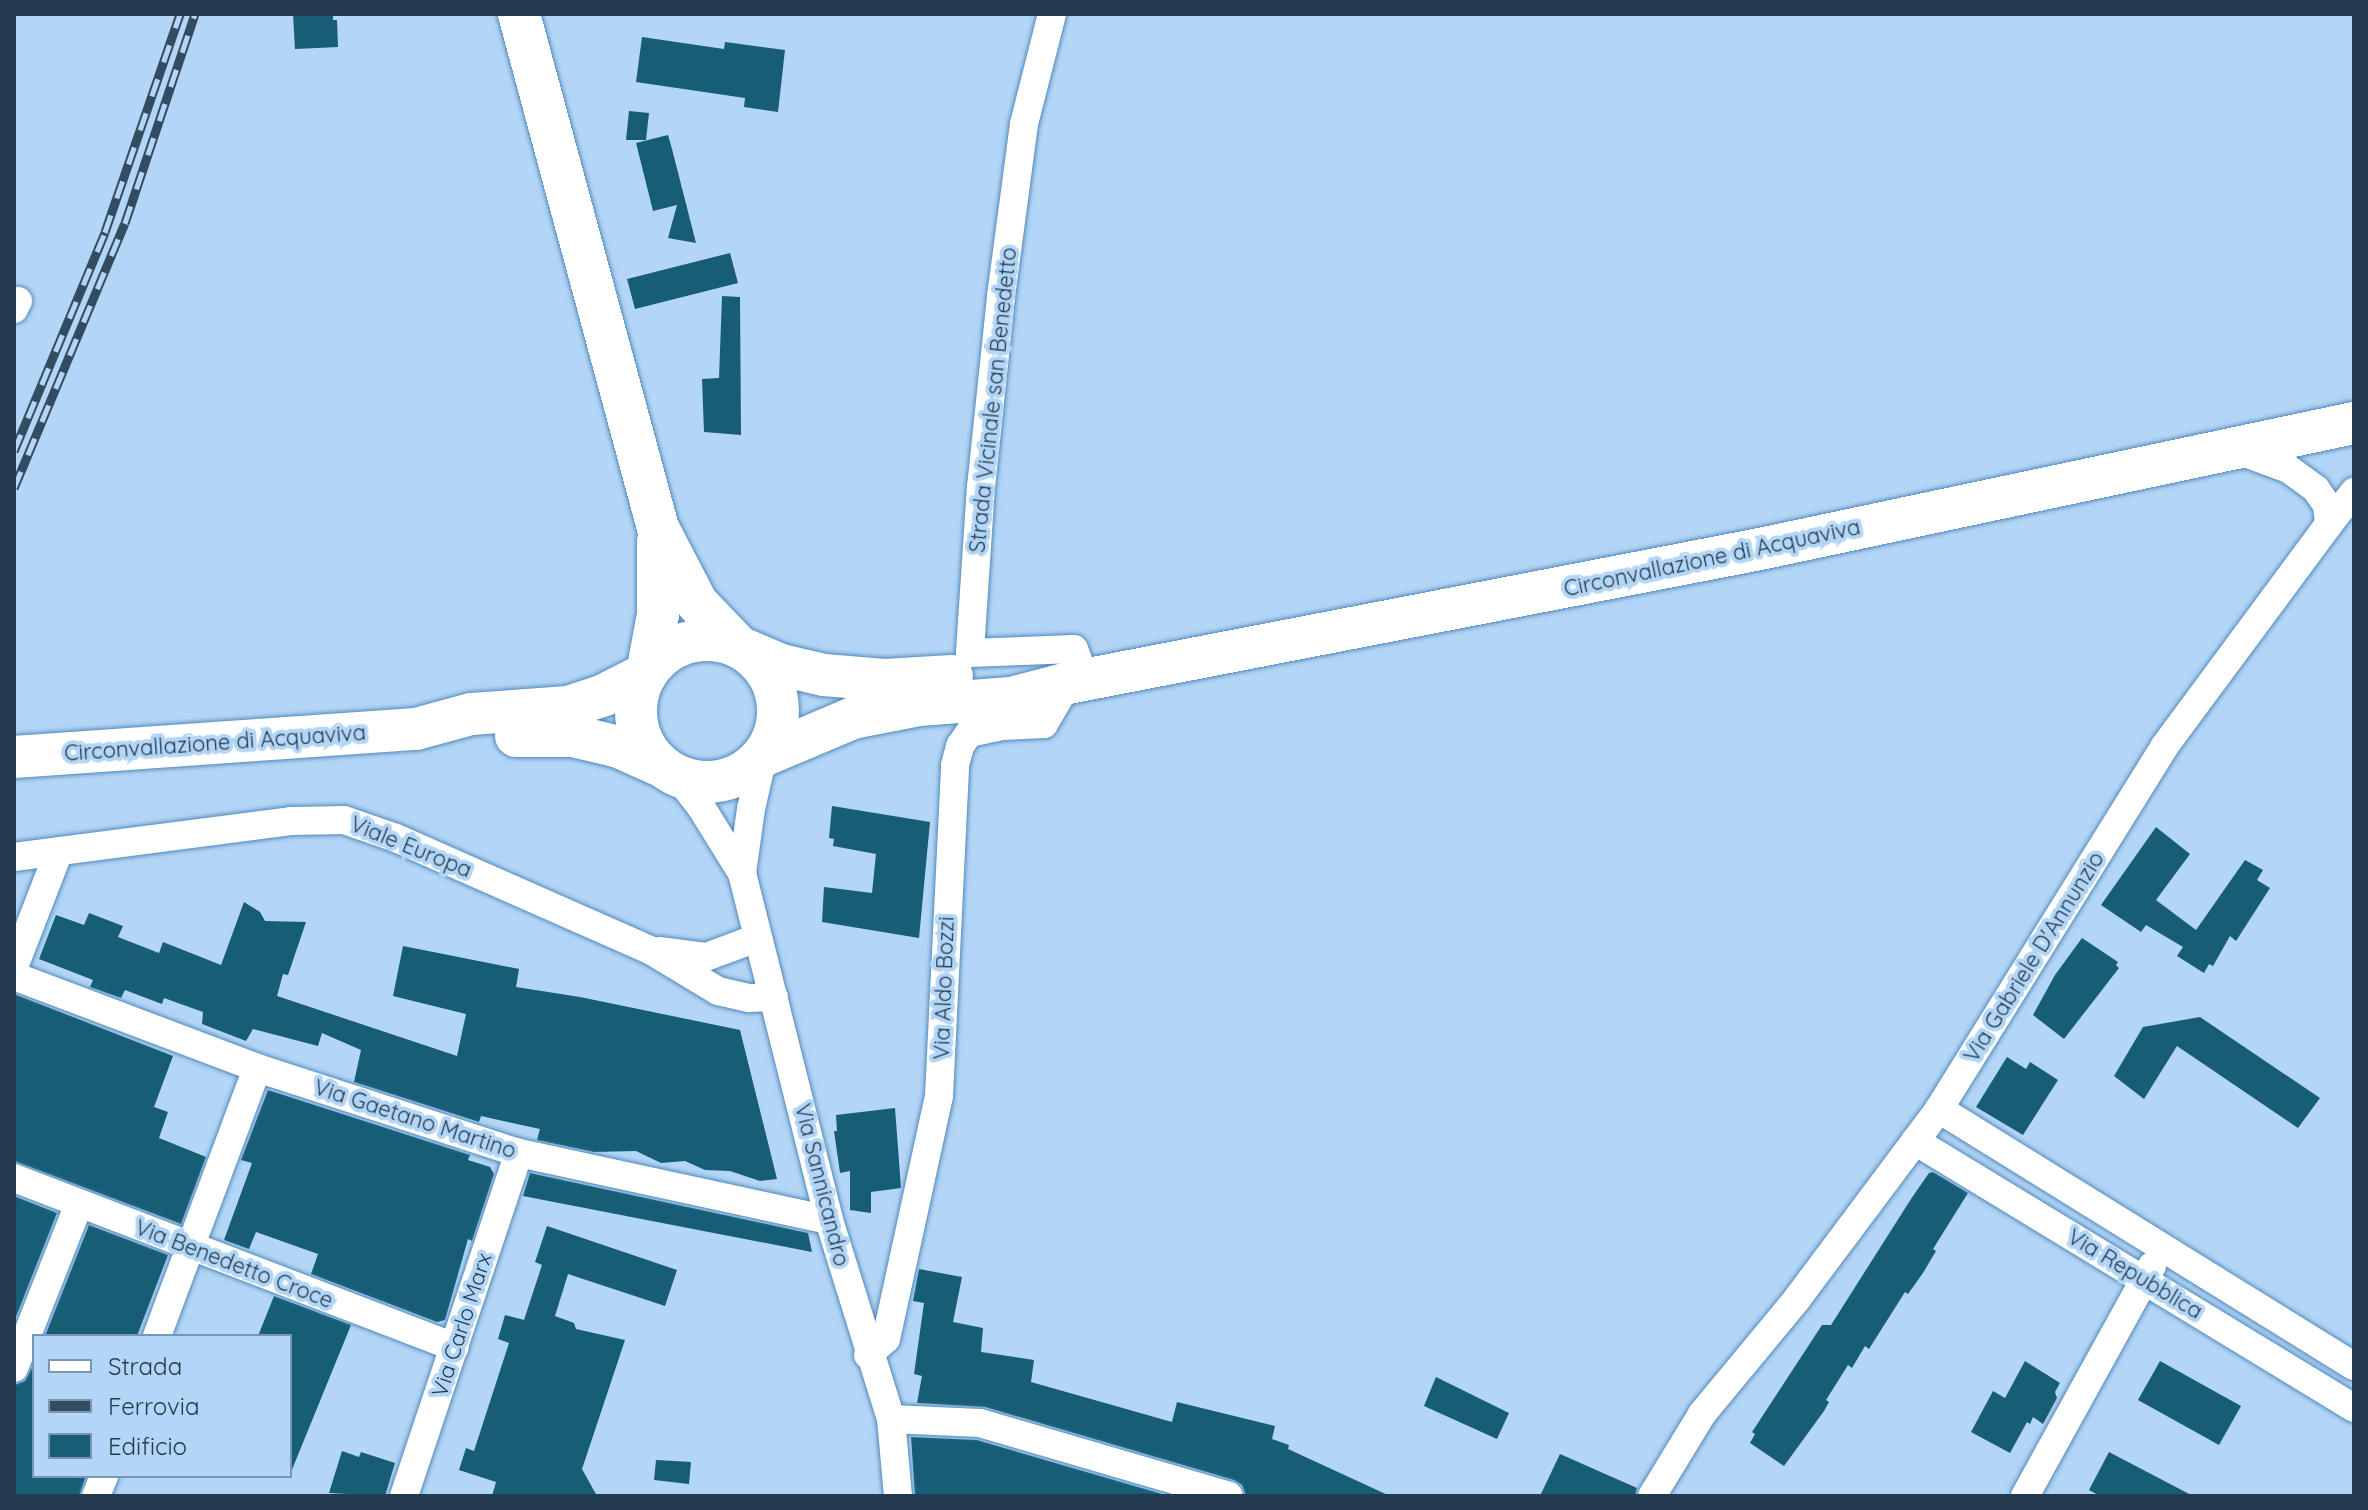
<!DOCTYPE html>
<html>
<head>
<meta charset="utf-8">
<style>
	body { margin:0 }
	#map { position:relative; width:2368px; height:1510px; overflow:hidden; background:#b3d5f6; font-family:Quicksand,sans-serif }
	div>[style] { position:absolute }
	.building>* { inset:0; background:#165d75 }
	.roads { filter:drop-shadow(0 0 2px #518abc) drop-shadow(0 0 2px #518abc) }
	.street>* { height:28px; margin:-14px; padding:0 14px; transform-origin:14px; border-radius:14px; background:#fff }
	.secondary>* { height:42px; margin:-21px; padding:0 21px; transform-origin:21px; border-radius:21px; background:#fff }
	.secondary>.ring { margin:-21px; padding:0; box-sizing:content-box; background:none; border:42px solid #fff; border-radius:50% }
	.rail>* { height:9px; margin-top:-4.5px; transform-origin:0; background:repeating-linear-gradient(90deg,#b3d5f6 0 18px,#334c62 0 36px); box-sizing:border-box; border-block:2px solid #334c62 }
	span { translate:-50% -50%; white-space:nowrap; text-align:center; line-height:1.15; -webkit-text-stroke:8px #b3d5f6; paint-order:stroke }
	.street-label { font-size:22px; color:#233b50 }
	.frame { position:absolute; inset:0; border:16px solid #233b50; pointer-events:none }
	.legend { position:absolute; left:32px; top:1334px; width:260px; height:144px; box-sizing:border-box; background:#b3d5f6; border:2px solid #7997b4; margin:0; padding:10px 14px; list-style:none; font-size:24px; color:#233b50 }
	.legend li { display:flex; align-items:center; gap:16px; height:40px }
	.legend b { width:40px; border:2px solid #7997b4 }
</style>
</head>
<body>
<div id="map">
	<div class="building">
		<div style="clip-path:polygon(293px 14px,333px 14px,333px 20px,337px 20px,338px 47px,295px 49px)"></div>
		<div style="clip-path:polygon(642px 37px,724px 49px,725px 42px,785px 50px,778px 112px,744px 107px,745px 98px,636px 82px)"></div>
		<div style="clip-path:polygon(629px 111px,649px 113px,646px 140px,626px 140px)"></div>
		<div style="clip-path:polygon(668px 135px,672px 149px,696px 243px,668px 238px,677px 205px,653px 211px,636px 143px)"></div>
		<div style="clip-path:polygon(730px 253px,738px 283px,635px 309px,627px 279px)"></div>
		<div style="clip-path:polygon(722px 296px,740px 297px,741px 435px,704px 432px,702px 379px,719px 378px)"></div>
		<div style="clip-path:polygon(832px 806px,930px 822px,919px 938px,822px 922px,824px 887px,872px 893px,876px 854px,833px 846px,834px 839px,829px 838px)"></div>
		<div style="clip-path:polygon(2156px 827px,2190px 854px,2156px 900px,2196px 930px,2245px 860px,2263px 870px,2257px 880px,2270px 888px,2236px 941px,2230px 936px,2213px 966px,2209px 964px,2204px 973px,2177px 956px,2183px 947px,2146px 925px,2141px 932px,2101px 905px)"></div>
		<div style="clip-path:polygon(244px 902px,260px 912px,265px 921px,306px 922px,288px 975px,283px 974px,277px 996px,457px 1056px,466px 1014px,393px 996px,403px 946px,519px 969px,516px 987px,580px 997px,740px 1030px,777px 1179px,760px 1181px,730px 1171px,705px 1170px,685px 1161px,661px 1163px,636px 1151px,594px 1152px,537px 1140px,540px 1129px,481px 1116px,479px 1122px,354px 1082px,361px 1050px,322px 1033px,318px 1046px,253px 1029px,246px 1041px,202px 1024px,203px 1012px,164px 998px,162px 1004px,125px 990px,121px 998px,90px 987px,93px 980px,39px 959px,56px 915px,84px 925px,89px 913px,123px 926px,118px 937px,159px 953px,163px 942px,221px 965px)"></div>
		<div style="clip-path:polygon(2082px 938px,2118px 962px,2116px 965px,2119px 968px,2064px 1039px,2033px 1015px,2055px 975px)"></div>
		<div style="clip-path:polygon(14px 994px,173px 1056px,154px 1107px,168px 1112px,159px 1138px,206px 1157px,181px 1224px,14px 1161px)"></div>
		<div style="clip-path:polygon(2200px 1017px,2320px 1098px,2298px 1128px,2177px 1046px,2144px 1099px,2114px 1076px,2143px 1027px)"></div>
		<div style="clip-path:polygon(2007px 1057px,2026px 1069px,2030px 1062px,2058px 1080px,2023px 1135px,1976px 1107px)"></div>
		<div style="clip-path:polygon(268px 1090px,470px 1155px,468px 1160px,490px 1167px,494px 1174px,472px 1241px,468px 1239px,445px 1320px,437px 1322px,311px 1274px,318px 1254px,256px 1232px,249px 1249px,224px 1240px,252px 1163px,241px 1160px)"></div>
		<div style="clip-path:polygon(895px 1108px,901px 1188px,871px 1192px,871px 1213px,850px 1210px,850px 1171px,840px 1173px,834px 1131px,837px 1131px,836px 1115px)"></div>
		<div style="clip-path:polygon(1933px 1172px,1968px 1193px,1933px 1249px,1936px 1251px,1923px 1273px,1908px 1294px,1905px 1292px,1869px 1349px,1865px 1346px,1852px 1368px,1848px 1365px,1826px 1400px,1829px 1402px,1824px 1411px,1784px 1466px,1750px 1443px,1755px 1434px,1752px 1432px,1822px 1325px,1831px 1325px,1911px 1199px,1929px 1173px)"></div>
		<div style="clip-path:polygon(530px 1173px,808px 1233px,812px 1252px,523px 1196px)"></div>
		<div style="clip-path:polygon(14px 1196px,57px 1213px,14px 1322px)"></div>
		<div style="clip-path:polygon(89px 1225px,168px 1255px,137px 1336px,45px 1336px)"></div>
		<div style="clip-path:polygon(547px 1226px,677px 1270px,665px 1306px,568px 1274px,555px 1316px,574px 1323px,576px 1329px,625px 1340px,582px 1469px,597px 1496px,492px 1496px,496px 1482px,459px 1470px,466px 1448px,474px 1451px,509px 1343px,498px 1339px,505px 1315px,524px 1320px,542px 1265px,535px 1262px)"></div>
		<div style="clip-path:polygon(919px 1269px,962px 1277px,953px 1322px,983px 1328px,981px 1352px,1034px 1360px,1031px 1382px,1172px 1422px,1177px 1402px,1275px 1426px,1272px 1439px,1289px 1445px,1288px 1449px,1390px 1496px,1246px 1496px,1242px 1485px,1234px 1480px,985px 1407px,917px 1403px,922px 1376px,914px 1374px,924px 1303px,913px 1301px)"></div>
		<div style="clip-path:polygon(274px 1296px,351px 1325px,291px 1472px,290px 1336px,258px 1336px)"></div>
		<div style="clip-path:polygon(2025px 1361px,2060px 1383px,2055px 1392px,2057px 1398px,2043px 1424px,2033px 1417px,2030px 1424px,2027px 1422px,2010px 1453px,1971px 1432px,1993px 1391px,2005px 1398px)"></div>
		<div style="clip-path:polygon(2160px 1361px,2241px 1406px,2219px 1445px,2138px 1400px)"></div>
		<div style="clip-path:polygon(34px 1364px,34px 1476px,86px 1476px,79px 1496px,14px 1496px,14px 1385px,25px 1381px)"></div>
		<div style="clip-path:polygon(1436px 1377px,1509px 1413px,1497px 1439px,1424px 1406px)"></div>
		<div style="clip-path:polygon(911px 1437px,977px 1440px,1169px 1496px,915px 1496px)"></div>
		<div style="clip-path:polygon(342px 1451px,359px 1457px,361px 1452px,395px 1463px,385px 1496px,329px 1493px)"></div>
		<div style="clip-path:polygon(2109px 1452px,2193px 1496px,2100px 1496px,2089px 1490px)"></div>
		<div style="clip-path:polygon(1560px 1454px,1637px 1488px,1635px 1496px,1540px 1496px)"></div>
		<div style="clip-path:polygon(656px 1460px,691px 1462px,689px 1484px,654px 1480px)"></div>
	</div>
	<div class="roads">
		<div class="street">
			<div style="left:1052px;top:14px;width:114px;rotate:104.3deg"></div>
			<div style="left:1024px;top:124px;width:175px;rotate:97.6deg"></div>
			<div style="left:1001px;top:297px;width:190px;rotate:96deg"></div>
			<div style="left:981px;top:486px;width:167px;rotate:93.8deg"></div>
			<div style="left:970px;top:653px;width:104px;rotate:-2.2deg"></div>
			<div style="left:1074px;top:649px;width:33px;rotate:70deg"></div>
			<div style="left:14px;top:309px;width:9px;rotate:-63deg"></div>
			<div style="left:2329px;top:524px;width:41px;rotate:-52deg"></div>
			<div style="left:676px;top:775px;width:41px;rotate:52deg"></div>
			<div style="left:701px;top:807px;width:78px;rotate:58.2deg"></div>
			<div style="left:742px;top:873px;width:358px;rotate:75.9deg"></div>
			<div style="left:829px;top:1220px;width:208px;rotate:72.7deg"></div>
			<div style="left:891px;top:1419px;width:77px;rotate:84.8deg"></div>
			<div style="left:14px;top:857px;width:279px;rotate:-7.4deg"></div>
			<div style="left:291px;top:821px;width:53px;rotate:-1.1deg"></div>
			<div style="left:344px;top:820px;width:55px;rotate:19.1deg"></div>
			<div style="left:396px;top:838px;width:278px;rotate:23.8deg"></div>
			<div style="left:650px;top:950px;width:79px;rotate:31.1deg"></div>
			<div style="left:718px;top:991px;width:32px;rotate:13deg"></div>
			<div style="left:749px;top:998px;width:25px;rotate:-2deg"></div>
			<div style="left:742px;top:873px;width:65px;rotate:-82deg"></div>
			<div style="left:751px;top:809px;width:54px;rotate:-77.2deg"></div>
			<div style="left:659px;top:951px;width:47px;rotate:7.3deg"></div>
			<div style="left:706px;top:957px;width:54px;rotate:-20.4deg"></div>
			<div style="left:14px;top:967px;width:124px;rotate:-68.8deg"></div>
			<div style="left:14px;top:976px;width:260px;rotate:20.7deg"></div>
			<div style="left:257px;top:1068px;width:275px;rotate:18deg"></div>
			<div style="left:519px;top:1153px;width:317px;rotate:12.2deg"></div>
			<div style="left:1939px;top:1109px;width:488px;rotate:31.8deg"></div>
			<div style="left:1915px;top:1141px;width:514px;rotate:31.31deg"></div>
			<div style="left:14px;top:1178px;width:472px;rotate:21deg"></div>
			<div style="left:157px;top:1336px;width:286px;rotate:-69.5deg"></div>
			<div style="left:868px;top:1355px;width:24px;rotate:-42deg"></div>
			<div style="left:886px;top:1339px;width:249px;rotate:-77.7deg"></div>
			<div style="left:939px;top:1096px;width:331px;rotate:-87.2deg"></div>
			<div style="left:955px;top:765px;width:20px;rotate:-75deg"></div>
			<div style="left:960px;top:746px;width:16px;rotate:-55deg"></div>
			<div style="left:969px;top:733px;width:35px;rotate:-12deg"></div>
			<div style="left:1003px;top:726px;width:41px;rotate:-2.8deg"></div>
			<div style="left:1044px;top:724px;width:48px;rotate:-59.7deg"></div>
			<div style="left:14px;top:1368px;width:176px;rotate:-68.4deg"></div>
			<div style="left:891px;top:1419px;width:89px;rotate:2.6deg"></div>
			<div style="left:980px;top:1423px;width:259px;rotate:16.3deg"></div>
			<div style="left:96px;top:1496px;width:22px;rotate:-68deg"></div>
			<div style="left:404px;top:1496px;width:362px;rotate:-71.5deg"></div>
			<div style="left:1652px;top:1496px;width:96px;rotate:-58.6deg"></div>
			<div style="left:1702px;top:1414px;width:149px;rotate:-50.4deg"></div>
			<div style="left:1797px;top:1299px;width:237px;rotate:-53.2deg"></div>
			<div style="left:1939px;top:1109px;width:426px;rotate:-58.1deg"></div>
			<div style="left:2164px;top:747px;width:277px;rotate:-53.5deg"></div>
			<div style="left:2329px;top:524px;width:19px;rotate:-96deg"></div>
			<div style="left:2327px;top:505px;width:19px;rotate:-125deg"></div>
			<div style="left:2316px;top:489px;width:34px;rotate:-144deg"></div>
			<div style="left:2288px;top:469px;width:54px;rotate:-159.6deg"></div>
			<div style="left:2025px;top:1496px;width:263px;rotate:-61.1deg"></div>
		</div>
		<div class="secondary">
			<div style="left:519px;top:14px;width:532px;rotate:74.87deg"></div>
			<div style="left:658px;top:528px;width:85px;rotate:62.5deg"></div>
			<div style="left:697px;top:603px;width:61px;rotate:46.3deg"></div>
			<div style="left:739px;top:647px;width:46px;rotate:23.2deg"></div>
			<div style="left:781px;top:665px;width:44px;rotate:13.1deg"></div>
			<div style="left:824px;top:675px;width:61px;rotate:4.7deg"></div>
			<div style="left:885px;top:680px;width:67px;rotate:-3.4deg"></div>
			<div class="ring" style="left:636px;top:640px;width:100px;height:100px"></div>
			<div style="left:516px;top:736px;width:57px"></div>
			<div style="left:573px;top:736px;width:47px;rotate:13.4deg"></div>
			<div style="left:619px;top:747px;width:46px;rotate:24.3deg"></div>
			<div style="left:763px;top:756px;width:98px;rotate:-22.9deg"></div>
			<div style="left:853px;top:718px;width:67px;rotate:-11.1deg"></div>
			<div style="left:919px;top:705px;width:92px;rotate:-4.4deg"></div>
			<div style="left:1011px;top:698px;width:59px;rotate:-14.7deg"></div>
			<div style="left:1068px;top:683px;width:705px;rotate:-10.96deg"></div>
			<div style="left:1760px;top:549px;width:607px;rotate:-11.98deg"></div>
			<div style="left:14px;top:757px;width:403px;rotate:-4deg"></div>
			<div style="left:416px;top:729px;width:57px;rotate:-15.3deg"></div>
			<div style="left:471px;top:714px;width:97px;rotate:-4.1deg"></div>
			<div style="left:568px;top:707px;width:38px;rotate:-18deg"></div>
			<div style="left:604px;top:695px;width:48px;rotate:-27.1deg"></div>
			<div style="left:647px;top:673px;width:60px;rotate:-79.4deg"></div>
			<div style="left:658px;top:614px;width:73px;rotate:-90deg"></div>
		</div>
	</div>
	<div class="rail">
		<div style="left:14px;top:451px;width:237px;rotate:-67.4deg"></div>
		<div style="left:105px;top:232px;width:231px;rotate:-71deg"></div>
		<div style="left:14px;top:488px;width:287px;rotate:-67.3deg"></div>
		<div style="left:125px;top:223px;width:220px;rotate:-71.5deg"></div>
	</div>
	<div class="street-label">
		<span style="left:993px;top:400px;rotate:-84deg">Strada Vicinale san Benedetto</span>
		<span style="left:1712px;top:558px;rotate:-12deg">Circonvallazione di Acquaviva</span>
		<span style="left:215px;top:743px;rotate:-4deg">Circonvallazione di Acquaviva</span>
		<span style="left:411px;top:847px;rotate:22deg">Viale Europa</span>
		<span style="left:2034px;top:957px;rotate:-58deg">Via Gabriele D'Annunzio</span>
		<span style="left:944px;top:988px;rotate:-88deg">Via Aldo Bozzi</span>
		<span style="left:415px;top:1119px;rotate:18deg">Via Gaetano Martino</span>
		<span style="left:822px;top:1185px;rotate:76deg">Via Sannicandro</span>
		<span style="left:234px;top:1264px;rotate:21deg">Via Benedetto Croce</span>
		<span style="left:2135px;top:1274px;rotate:31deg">Via Repubblica</span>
		<span style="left:462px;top:1325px;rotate:-72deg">Via Carlo Marx</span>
	</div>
	<div class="frame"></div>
	<ul class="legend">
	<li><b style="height:10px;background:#fff"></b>Strada</li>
	<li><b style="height:10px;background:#334c62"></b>Ferrovia</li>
	<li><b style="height:22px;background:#165d75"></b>Edificio</li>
	</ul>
</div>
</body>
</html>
